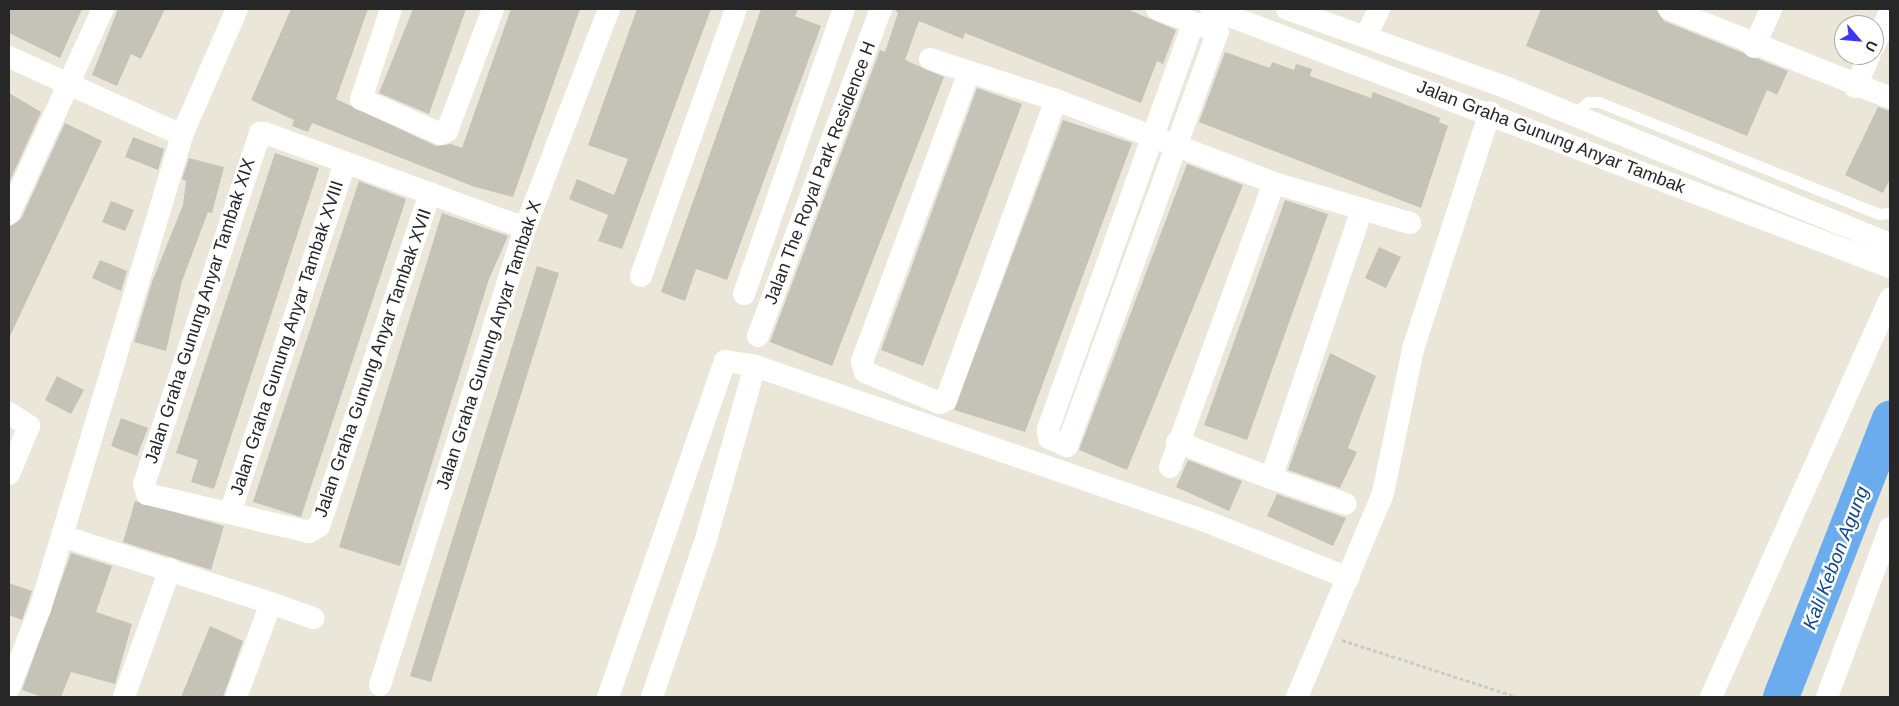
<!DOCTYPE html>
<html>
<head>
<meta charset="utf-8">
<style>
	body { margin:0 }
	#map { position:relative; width:1899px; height:706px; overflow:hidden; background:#eae6d8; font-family:Arial,sans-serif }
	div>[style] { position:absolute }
	.river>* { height:36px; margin:-18px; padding:0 18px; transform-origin:18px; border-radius:18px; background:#6aaced }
	.building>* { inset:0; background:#c5c3b8 }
	.path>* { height:3px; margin-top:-1.5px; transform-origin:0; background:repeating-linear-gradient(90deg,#cbcbcb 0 4px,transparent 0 6.5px) }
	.service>* { height:11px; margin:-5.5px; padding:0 5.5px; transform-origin:5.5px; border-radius:5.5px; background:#fff }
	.minor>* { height:22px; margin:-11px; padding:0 11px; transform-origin:11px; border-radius:11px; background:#fff }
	span { translate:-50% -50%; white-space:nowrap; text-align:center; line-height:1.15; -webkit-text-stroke:5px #fff; paint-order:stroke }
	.street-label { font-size:18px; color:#272727 }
	.water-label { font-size:19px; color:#0e4795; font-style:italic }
	.frame { position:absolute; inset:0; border:10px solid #272727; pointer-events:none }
	.north { position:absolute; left:1834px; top:15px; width:50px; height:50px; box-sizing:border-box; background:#fff; border:1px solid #a9a9a9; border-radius:50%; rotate:117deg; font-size:14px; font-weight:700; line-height:20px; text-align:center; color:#272727 }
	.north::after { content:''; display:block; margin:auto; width:18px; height:22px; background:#3f37f8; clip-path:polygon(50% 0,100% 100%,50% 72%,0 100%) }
</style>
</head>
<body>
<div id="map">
	<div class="river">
		<div style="left:1781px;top:697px;width:299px;rotate:-68.6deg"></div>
	</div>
	<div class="building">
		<div style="clip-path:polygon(9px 9px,82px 9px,60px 58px,9px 33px)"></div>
		<div style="clip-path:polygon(118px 9px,165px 9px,141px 59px,131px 54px,117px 86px,92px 75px)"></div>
		<div style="clip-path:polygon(291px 9px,368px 9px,336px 99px,436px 146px,451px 144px,462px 148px,511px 9px,580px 9px,513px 197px,475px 187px,312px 123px,308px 132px,292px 126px,294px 120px,251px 100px)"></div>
		<div style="clip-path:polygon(413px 9px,466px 9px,429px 114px,379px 93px)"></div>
		<div style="clip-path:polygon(637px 9px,711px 9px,622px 249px,598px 241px,608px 215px,569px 199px,577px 179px,614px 195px,628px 159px,588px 145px)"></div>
		<div style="clip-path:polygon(761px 9px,798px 9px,795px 16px,821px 26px,727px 280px,696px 269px,685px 301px,661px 292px)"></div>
		<div style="clip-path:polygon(894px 9px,1127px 9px,1176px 30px,1163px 64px,1157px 61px,1141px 103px,965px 33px,963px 39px,919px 21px,905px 60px,944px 77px,832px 366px,770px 342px,880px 50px,885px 52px,898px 13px)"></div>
		<div style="clip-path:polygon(1541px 9px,1656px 9px,1664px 21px,1788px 71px,1777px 95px,1767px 90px,1747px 136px,1526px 46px)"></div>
		<div style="clip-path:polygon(1225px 52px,1270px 68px,1272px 62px,1294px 70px,1296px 64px,1312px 69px,1310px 76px,1371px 98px,1373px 92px,1440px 118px,1439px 122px,1448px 126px,1421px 208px,1199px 122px)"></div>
		<div style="clip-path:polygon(977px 88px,1022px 104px,923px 366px,881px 350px)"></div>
		<div style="clip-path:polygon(9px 93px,41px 112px,9px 183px)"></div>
		<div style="clip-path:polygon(1878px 107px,1890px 111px,1890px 179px,1883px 193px,1845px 175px)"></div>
		<div style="clip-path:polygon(1063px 120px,1132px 143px,1025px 432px,954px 410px)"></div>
		<div style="clip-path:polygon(65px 123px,102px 141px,9px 338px,9px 227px,21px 219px)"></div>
		<div style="clip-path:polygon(133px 137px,164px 149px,158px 170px,125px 157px)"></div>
		<div style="clip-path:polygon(275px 153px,319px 168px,214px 489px,191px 482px,198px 460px,176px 453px)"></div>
		<div style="clip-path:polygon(189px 158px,224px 167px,212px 213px,208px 212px,182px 281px,166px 351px,134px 342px,152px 282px,183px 205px,186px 181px,182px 179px)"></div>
		<div style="clip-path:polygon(1187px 164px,1243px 185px,1127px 470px,1079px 450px)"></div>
		<div style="clip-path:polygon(359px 181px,406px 199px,301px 517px,253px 502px)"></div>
		<div style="clip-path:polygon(1285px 200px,1328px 214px,1247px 440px,1204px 425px)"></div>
		<div style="clip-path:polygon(111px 201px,134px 210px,125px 231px,102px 222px)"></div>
		<div style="clip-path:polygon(442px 213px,508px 236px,489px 279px,400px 566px,339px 547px)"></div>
		<div style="clip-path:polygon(1379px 247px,1401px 257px,1386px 288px,1365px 278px)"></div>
		<div style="clip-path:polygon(100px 260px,127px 271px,121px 291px,92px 278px)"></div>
		<div style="clip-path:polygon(537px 266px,559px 273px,431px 682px,410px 676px)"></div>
		<div style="clip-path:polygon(1330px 353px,1376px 376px,1348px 448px,1357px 452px,1340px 488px,1288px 470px)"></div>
		<div style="clip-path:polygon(57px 376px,84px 390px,71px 414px,45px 400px)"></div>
		<div style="clip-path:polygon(121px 418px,148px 428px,137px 456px,111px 446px)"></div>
		<div style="clip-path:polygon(1188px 460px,1242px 481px,1229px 511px,1176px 487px)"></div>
		<div style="clip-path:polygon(1277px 494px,1346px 518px,1333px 546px,1267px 516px)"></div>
		<div style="clip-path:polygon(135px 501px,224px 526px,211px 570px,123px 542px)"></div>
		<div style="clip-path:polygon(71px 553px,112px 566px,96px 612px,132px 624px,115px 684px,71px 672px,61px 697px,42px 697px,22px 690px)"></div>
		<div style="clip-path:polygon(9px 583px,32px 591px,22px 620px,9px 615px)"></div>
		<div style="clip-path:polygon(210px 626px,243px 641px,223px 697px,181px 697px)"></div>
	</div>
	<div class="path">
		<div style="left:1342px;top:640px;width:184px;rotate:18deg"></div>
	</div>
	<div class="service">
		<div style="left:1573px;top:115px;width:20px;rotate:-41deg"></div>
		<div style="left:1588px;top:102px;width:11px"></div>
		<div style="left:1599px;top:102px;width:302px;rotate:21.8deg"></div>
		<div style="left:1879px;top:214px;width:11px;rotate:-5deg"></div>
	</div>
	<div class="minor">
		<div style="left:391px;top:9px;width:95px;rotate:108.4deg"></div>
		<div style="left:361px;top:99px;width:87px;rotate:23.6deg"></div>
		<div style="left:441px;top:134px;width:7px;rotate:-27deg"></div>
		<div style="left:447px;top:131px;width:130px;rotate:-69.3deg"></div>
		<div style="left:1157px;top:9px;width:53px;rotate:20.8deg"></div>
		<div style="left:1211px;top:9px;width:726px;rotate:20.81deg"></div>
		<div style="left:1287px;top:9px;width:232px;rotate:19.7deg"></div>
		<div style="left:1505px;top:87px;width:416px;rotate:22.2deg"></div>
		<div style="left:1669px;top:9px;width:238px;rotate:21.9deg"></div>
		<div style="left:1193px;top:24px;width:431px;rotate:109.7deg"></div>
		<div style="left:1048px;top:430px;width:8px;rotate:83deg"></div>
		<div style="left:1049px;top:438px;width:20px;rotate:24deg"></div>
		<div style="left:1067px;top:446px;width:441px;rotate:-70deg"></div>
		<div style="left:1366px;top:36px;width:30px;rotate:-64deg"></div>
		<div style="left:1874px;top:46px;width:38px;rotate:-65deg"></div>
		<div style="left:1754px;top:47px;width:42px;rotate:-65.9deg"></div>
		<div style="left:9px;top:57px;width:190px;rotate:24.3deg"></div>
		<div style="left:930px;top:59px;width:133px;rotate:18deg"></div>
		<div style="left:1056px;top:100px;width:233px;rotate:20.8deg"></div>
		<div style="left:1274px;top:183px;width:142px;rotate:16.4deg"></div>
		<div style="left:969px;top:72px;width:309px;rotate:110.3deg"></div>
		<div style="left:862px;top:362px;width:10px;rotate:73deg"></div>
		<div style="left:865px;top:372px;width:81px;rotate:22.5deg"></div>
		<div style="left:940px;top:403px;width:7px;rotate:-27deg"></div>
		<div style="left:946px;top:400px;width:320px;rotate:-69.9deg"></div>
		<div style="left:1855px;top:87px;width:35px;rotate:-65deg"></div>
		<div style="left:430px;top:193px;width:351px;rotate:108.4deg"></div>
		<div style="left:319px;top:526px;width:12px;rotate:149deg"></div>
		<div style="left:309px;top:532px;width:166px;rotate:-166.8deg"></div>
		<div style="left:147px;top:494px;width:10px;rotate:-107deg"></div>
		<div style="left:144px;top:484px;width:370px;rotate:-71.7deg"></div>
		<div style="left:260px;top:133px;width:5px"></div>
		<div style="left:265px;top:133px;width:277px;rotate:20.1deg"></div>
		<div style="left:9px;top:214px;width:226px;rotate:-65.4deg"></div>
		<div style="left:641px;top:276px;width:283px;rotate:-70.4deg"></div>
		<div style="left:744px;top:294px;width:302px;rotate:-70.7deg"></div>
		<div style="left:758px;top:336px;width:349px;rotate:-69.4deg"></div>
		<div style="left:9px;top:413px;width:24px;rotate:33deg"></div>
		<div style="left:29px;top:426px;width:52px;rotate:112.6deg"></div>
		<div style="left:1177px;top:442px;width:101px;rotate:21deg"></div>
		<div style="left:1271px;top:478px;width:284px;rotate:-71.3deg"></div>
		<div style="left:1170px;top:467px;width:302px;rotate:-69.9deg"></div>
		<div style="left:1271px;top:478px;width:79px;rotate:19.1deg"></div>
		<div style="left:230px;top:513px;width:368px;rotate:-71.8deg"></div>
		<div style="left:62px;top:536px;width:219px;rotate:17.8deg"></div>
		<div style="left:271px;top:603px;width:100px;rotate:110.4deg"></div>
		<div style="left:271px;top:603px;width:45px;rotate:19.7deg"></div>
		<div style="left:380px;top:685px;width:479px;rotate:-72.4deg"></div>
		<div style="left:525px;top:228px;width:235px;rotate:-69deg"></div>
		<div style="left:9px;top:688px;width:85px;rotate:-68.6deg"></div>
		<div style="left:40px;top:609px;width:495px;rotate:-73.3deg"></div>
		<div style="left:182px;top:135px;width:137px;rotate:-66.4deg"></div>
		<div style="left:124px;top:697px;width:136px;rotate:-70.2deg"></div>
		<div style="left:608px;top:697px;width:356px;rotate:-70.8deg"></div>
		<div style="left:725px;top:361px;width:30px;rotate:9deg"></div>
		<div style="left:755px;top:366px;width:481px;rotate:19deg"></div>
		<div style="left:1210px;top:523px;width:149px;rotate:21.7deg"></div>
		<div style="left:652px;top:697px;width:167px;rotate:-71.1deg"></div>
		<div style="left:706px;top:539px;width:180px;rotate:-74.2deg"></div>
		<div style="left:1297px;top:697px;width:221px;rotate:-67.1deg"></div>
		<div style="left:1383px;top:493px;width:147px;rotate:-78.2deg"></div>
		<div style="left:1413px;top:349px;width:249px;rotate:-72deg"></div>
		<div style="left:1711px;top:697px;width:437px;rotate:-65.8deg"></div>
		<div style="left:1827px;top:697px;width:180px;rotate:-69.6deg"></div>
	</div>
	<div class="street-label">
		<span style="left:1551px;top:137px;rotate:21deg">Jalan Graha Gunung Anyar Tambak</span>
		<span style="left:820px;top:173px;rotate:-69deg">Jalan The Royal Park Residence H</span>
		<span style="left:200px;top:311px;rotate:-72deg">Jalan Graha Gunung Anyar Tambak XIX</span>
		<span style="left:287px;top:338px;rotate:-72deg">Jalan Graha Gunung Anyar Tambak XVIII</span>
		<span style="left:489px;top:345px;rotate:-72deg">Jalan Graha Gunung Anyar Tambak X</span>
		<span style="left:373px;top:363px;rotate:-71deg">Jalan Graha Gunung Anyar Tambak XVII</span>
	</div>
	<div class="water-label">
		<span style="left:1836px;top:558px;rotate:-69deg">Kali Kebon Agung</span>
	</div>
	<div class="frame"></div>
	<div class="north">U</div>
</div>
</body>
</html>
